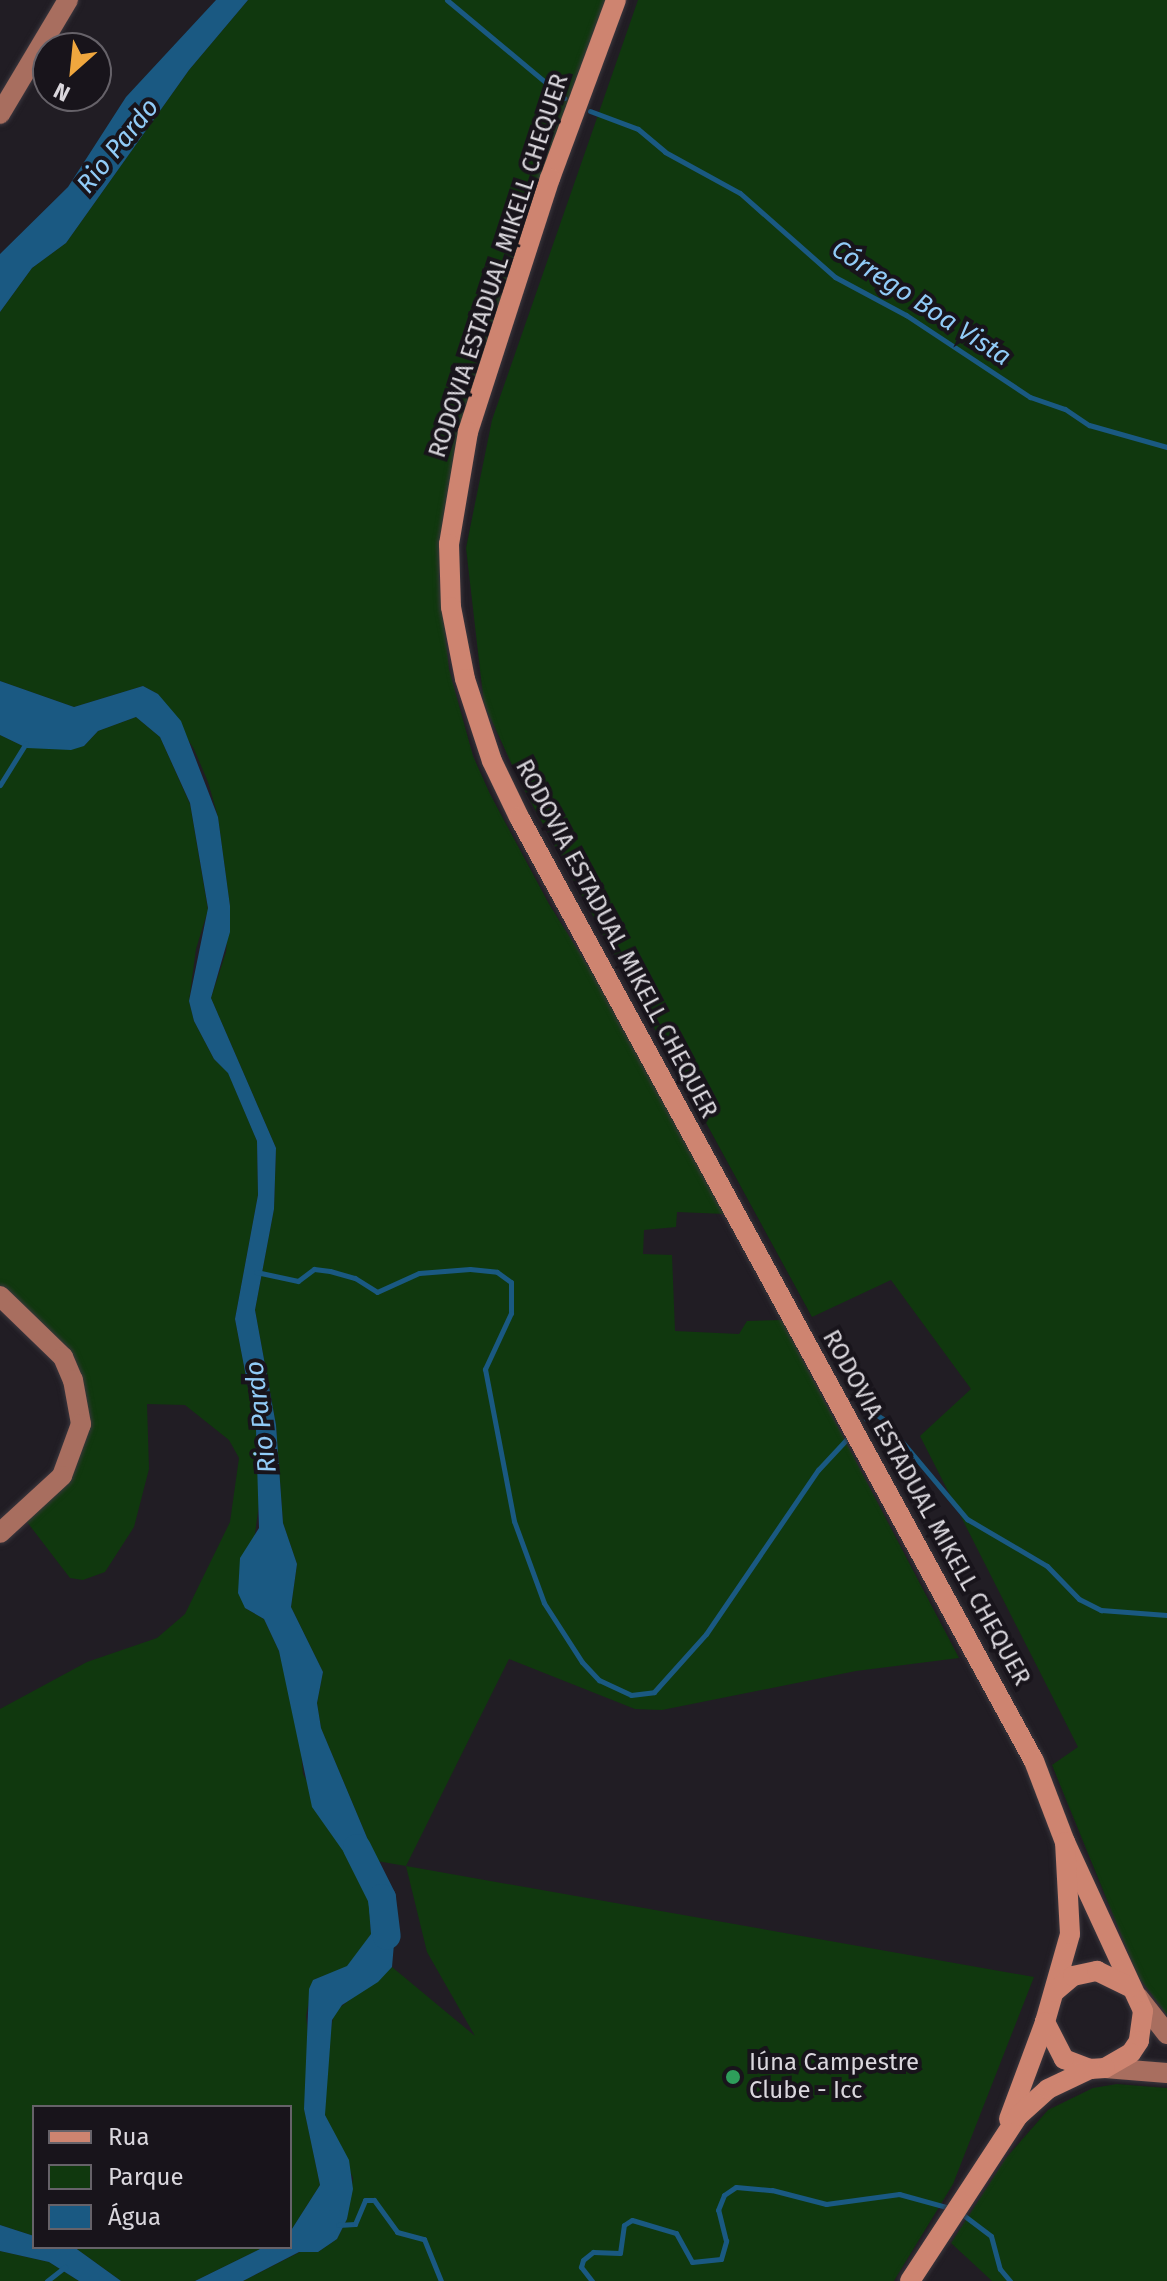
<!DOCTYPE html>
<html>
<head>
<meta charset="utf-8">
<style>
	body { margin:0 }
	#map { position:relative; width:1167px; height:2281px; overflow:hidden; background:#211d24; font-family:"Fira Sans",sans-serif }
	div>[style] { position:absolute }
	.green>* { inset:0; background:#10380e }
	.water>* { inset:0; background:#1a5982 }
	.stream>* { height:5px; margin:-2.5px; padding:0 2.5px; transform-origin:2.5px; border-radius:2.5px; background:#1a5982 }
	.river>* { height:28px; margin:-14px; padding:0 14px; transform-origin:14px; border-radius:14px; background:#1a5982 }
	.roads { filter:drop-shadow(0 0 2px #3b373e) drop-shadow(0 0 2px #3b373e) }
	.secondary>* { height:20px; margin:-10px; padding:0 10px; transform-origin:10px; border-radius:10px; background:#a86e5f }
	.primary>* { height:20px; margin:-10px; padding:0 10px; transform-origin:10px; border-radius:10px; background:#ce8470 }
	.dots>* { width:22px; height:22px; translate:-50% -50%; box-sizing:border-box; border:4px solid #18141b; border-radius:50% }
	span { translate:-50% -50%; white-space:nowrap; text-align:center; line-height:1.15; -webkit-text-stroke:8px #18141b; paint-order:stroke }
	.street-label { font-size:24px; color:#dad7dd }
	.poi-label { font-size:24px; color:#dad7dd }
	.left { translate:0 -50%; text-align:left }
	.water-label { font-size:26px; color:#91cbf7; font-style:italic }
	.legend { position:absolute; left:32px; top:2105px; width:260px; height:144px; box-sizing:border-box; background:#18141b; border:2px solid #666269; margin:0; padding:10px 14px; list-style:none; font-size:24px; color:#dad7dd }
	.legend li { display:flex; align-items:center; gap:16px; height:40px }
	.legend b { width:40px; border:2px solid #666269 }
	.north { position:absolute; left:32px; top:32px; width:80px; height:80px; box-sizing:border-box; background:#18141b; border:2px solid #666269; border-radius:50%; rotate:207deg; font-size:22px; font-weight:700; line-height:32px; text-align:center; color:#dad7dd }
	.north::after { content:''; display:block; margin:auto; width:28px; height:36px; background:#f0a73e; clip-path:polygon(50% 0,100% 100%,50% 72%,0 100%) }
</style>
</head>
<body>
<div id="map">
	<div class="green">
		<div style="clip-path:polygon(248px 0,612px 0,450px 479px,439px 575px,449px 669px,473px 756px,490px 794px,549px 904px,634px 1039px,726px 1214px,677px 1212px,676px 1227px,644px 1230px,643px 1254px,672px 1255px,675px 1331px,739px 1334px,747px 1321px,782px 1320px,959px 1658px,856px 1671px,662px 1710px,635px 1709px,509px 1659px,406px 1866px,1034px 1977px,953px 2184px,894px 2281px,243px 2281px,300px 2252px,318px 2252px,337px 2239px,347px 2219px,353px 2178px,325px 2115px,325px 2066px,334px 2012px,392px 1967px,475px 2036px,427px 1952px,406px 1866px,371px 1860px,368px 1840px,321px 1728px,317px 1703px,323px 1672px,291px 1607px,297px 1564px,283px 1523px,276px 1425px,255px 1310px,274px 1209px,276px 1148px,211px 998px,226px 952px,230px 906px,218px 817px,208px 782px,194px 749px,158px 694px,143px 686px,74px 707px,0 681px,0 312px,32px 268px,66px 243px,189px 70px)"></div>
		<div style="clip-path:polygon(638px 0,1167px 0,1167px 2015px,1138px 1976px,1052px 1765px,1078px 1747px,920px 1436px,971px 1389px,891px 1280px,812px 1317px,520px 782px,484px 704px,466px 548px,492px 420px)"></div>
		<div style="clip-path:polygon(136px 717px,160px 737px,190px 804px,208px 910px,196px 949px,189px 1001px,194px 1021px,214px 1059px,228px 1072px,257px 1141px,258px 1195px,235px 1319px,256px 1429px,259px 1504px,245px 1608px,264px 1619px,279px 1651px,299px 1727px,303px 1774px,367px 1885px,369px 1903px,371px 1934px,360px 1955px,347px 1967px,313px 1980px,306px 2016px,310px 2050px,304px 2108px,320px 2185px,290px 2232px,290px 2107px,34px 2107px,34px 2236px,0 2225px,0 1709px,87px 1662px,157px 1638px,185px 1614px,230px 1522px,239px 1458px,229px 1440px,185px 1405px,147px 1404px,149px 1469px,134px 1527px,105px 1572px,83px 1580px,70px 1578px,24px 1518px,54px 1481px,70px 1441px,71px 1406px,60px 1366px,0 1304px,0 735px,27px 748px,84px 746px,98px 731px)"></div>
		<div style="clip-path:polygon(1117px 2084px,1167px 2088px,1167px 2281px,992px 2281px,951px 2243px,1006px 2158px,1048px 2110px,1093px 2088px)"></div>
		<div style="clip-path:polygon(74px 2247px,264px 2247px,195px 2281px,121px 2281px)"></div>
		<div style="clip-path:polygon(0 2251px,49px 2262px,79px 2281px,0 2281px)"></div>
	</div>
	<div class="water">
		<div style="clip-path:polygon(216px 0,248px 0,189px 70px,66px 243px,32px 268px,0 312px,0 254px,68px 187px,126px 97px)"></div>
		<div style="clip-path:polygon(0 681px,74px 707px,143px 686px,158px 694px,181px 721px,218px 817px,230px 906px,230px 932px,211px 998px,276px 1148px,274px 1209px,255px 1310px,276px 1425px,283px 1523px,297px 1564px,291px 1607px,323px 1672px,317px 1703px,321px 1728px,368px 1840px,376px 1884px,395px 1932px,392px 1967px,378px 1982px,342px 2005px,332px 2020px,325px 2115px,349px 2160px,353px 2189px,347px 2219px,337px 2239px,318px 2252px,299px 2252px,243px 2281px,195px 2281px,264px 2247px,290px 2247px,290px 2232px,320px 2185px,304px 2109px,309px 1989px,313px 1980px,347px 1966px,371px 1934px,367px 1885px,312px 1807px,279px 1651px,264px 1619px,245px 1608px,238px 1593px,240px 1558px,259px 1528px,256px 1429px,235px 1319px,258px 1195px,257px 1141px,228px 1073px,214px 1059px,194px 1021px,189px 1001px,208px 908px,190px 803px,160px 737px,136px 717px,98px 731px,84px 746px,71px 750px,27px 748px,0 735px)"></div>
		<div style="clip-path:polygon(0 2225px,34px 2236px,34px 2247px,74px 2247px,121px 2281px,79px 2281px,49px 2262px,0 2251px)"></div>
	</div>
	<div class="stream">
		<div style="left:447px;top:0;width:153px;rotate:39.9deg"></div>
		<div style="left:590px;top:111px;width:51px;rotate:20.6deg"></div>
		<div style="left:638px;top:129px;width:35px;rotate:40deg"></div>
		<div style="left:665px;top:152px;width:85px;rotate:28.7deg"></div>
		<div style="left:740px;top:193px;width:127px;rotate:41.5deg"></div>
		<div style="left:835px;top:277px;width:81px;rotate:28.2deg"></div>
		<div style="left:906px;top:315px;width:149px;rotate:33.5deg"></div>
		<div style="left:1030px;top:397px;width:37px;rotate:19deg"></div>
		<div style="left:1065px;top:409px;width:29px;rotate:34deg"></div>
		<div style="left:1089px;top:425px;width:81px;rotate:15.8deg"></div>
		<div style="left:0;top:785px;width:49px;rotate:-58.2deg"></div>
		<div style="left:256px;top:1272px;width:43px;rotate:12.1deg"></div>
		<div style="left:298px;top:1281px;width:20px;rotate:-37deg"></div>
		<div style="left:314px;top:1269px;width:16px;rotate:7deg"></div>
		<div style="left:330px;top:1271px;width:26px;rotate:16deg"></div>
		<div style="left:355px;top:1278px;width:26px;rotate:32deg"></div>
		<div style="left:377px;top:1292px;width:46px;rotate:-24.3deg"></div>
		<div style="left:419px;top:1273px;width:51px;rotate:-4.5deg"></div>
		<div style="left:470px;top:1269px;width:27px;rotate:6deg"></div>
		<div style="left:497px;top:1272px;width:17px;rotate:36deg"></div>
		<div style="left:511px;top:1282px;width:31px;rotate:90deg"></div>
		<div style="left:511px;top:1313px;width:62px;rotate:114.9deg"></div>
		<div style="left:485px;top:1369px;width:155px;rotate:79.2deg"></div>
		<div style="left:514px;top:1521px;width:87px;rotate:69.9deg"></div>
		<div style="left:544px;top:1603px;width:70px;rotate:57.2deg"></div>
		<div style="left:582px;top:1662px;width:25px;rotate:47deg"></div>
		<div style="left:599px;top:1680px;width:35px;rotate:25deg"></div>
		<div style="left:631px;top:1695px;width:23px;rotate:-7deg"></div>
		<div style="left:654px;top:1692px;width:78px;rotate:-48.1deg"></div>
		<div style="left:706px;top:1634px;width:199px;rotate:-55.7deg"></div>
		<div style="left:818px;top:1470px;width:41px;rotate:-47deg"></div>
		<div style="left:866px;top:1419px;width:10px;rotate:-37deg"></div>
		<div style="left:874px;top:1413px;width:11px;rotate:34deg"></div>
		<div style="left:883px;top:1419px;width:131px;rotate:50deg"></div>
		<div style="left:967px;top:1519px;width:93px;rotate:30.4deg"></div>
		<div style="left:1047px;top:1566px;width:46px;rotate:45.9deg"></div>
		<div style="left:1079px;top:1599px;width:25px;rotate:27deg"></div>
		<div style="left:1101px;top:1610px;width:66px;rotate:4.3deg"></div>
		<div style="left:962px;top:2214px;width:36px;rotate:37deg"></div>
		<div style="left:991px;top:2236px;width:34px;rotate:75deg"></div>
		<div style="left:1000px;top:2269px;width:16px;rotate:50deg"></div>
		<div style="left:338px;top:2225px;width:17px;rotate:-3deg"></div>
		<div style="left:355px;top:2224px;width:26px;rotate:-67deg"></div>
		<div style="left:365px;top:2200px;width:9px"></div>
		<div style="left:374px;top:2200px;width:39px;rotate:54deg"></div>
		<div style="left:397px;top:2232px;width:28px;rotate:15deg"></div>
		<div style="left:424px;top:2239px;width:45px;rotate:68deg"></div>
		<div style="left:47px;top:2281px;width:23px;rotate:-38deg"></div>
		<div style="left:592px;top:2281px;width:18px;rotate:-128deg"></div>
		<div style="left:581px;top:2267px;width:7px;rotate:-74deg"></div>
		<div style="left:583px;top:2260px;width:13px;rotate:-39deg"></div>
		<div style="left:593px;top:2252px;width:27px;rotate:2deg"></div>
		<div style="left:620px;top:2253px;width:28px;rotate:-82deg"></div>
		<div style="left:624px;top:2225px;width:9px;rotate:-32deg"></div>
		<div style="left:632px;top:2220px;width:46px;rotate:16.5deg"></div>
		<div style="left:676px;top:2233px;width:33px;rotate:61deg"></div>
		<div style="left:692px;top:2262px;width:29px;rotate:-6deg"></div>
		<div style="left:721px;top:2259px;width:19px;rotate:-74deg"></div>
		<div style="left:726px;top:2241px;width:32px;rotate:-104deg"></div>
		<div style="left:718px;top:2210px;width:16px;rotate:-68deg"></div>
		<div style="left:724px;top:2195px;width:14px;rotate:-34deg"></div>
		<div style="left:736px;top:2187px;width:36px;rotate:5deg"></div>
		<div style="left:772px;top:2190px;width:56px;rotate:14.5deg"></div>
		<div style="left:826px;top:2204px;width:74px;rotate:-7.8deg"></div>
		<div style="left:899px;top:2194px;width:56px;rotate:15.5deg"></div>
	</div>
	<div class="river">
		<div style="left:357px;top:1848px;width:56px;rotate:63.4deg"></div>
		<div style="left:382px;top:1898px;width:38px;rotate:83deg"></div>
	</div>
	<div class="roads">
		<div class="secondary">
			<div style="left:0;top:114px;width:133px;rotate:-59.2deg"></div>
			<div style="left:0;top:1296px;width:88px;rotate:44.1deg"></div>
			<div style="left:63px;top:1357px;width:25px;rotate:67deg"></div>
			<div style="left:73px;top:1380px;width:45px;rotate:79.7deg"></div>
			<div style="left:81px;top:1424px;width:55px;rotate:110.1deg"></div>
			<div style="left:62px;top:1476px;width:84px;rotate:137.4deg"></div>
			<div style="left:1138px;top:1997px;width:47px;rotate:51.9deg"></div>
			<div style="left:1105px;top:2068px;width:62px;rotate:4.6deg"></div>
		</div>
		<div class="primary">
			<div style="left:616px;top:0;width:190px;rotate:110.3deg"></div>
			<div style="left:550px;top:178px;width:267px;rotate:107.9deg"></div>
			<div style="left:468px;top:432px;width:114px;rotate:99.6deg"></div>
			<div style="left:449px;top:544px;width:63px;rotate:88.2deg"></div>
			<div style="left:451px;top:607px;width:73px;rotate:79deg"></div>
			<div style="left:465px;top:679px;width:86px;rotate:71.8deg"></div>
			<div style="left:492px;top:761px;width:62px;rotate:64.3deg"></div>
			<div style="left:519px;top:817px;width:1075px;rotate:61.39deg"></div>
			<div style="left:1034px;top:1761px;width:87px;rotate:69.1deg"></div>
			<div style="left:1065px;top:1842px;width:186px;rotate:65.2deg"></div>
			<div style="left:1143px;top:2011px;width:30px;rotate:98deg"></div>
			<div style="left:1139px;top:2041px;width:14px;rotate:124deg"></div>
			<div style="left:1131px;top:2053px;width:30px;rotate:150deg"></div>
			<div style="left:1105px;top:2068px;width:15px;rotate:176deg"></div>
			<div style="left:1090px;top:2069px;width:28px;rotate:-159deg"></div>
			<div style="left:1064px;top:2059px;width:42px;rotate:-117.2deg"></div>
			<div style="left:1045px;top:2022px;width:91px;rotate:-74.1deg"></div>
			<div style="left:1070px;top:1934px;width:92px;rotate:-93.1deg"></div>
			<div style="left:1054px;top:1992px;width:25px;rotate:-40deg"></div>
			<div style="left:1073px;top:1976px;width:25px;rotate:-12deg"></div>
			<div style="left:1097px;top:1971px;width:37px;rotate:26deg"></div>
			<div style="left:1009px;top:2119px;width:103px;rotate:-69.6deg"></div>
			<div style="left:910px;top:2281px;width:197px;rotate:-56.8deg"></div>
			<div style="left:1018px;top:2116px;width:40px;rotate:-42deg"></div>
			<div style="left:1048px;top:2089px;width:47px;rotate:-25.5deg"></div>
		</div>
	</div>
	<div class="dots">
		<div style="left:733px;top:2077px;background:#2e9e5b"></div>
	</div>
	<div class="street-label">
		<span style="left:499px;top:266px;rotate:-72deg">RODOVIA ESTADUAL MIKELL CHEQUER</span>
		<span style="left:616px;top:939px;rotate:62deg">RODOVIA ESTADUAL MIKELL CHEQUER</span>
		<span style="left:926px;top:1508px;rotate:61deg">RODOVIA ESTADUAL MIKELL CHEQUER</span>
	</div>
	<div class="poi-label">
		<span class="left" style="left:749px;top:2077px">Iúna Campestre<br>Clube - Icc</span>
	</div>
	<div class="water-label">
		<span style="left:118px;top:146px;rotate:-51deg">Rio Pardo</span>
		<span style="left:921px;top:303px;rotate:33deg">Córrego Boa Vista</span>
		<span style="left:261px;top:1417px;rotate:-97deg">Rio Pardo</span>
	</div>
	<ul class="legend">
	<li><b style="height:10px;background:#ce8470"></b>Rua</li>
	<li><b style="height:22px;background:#10380e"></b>Parque</li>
	<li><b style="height:22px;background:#1a5982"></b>Água</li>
	</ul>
	<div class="north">N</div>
</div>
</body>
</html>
